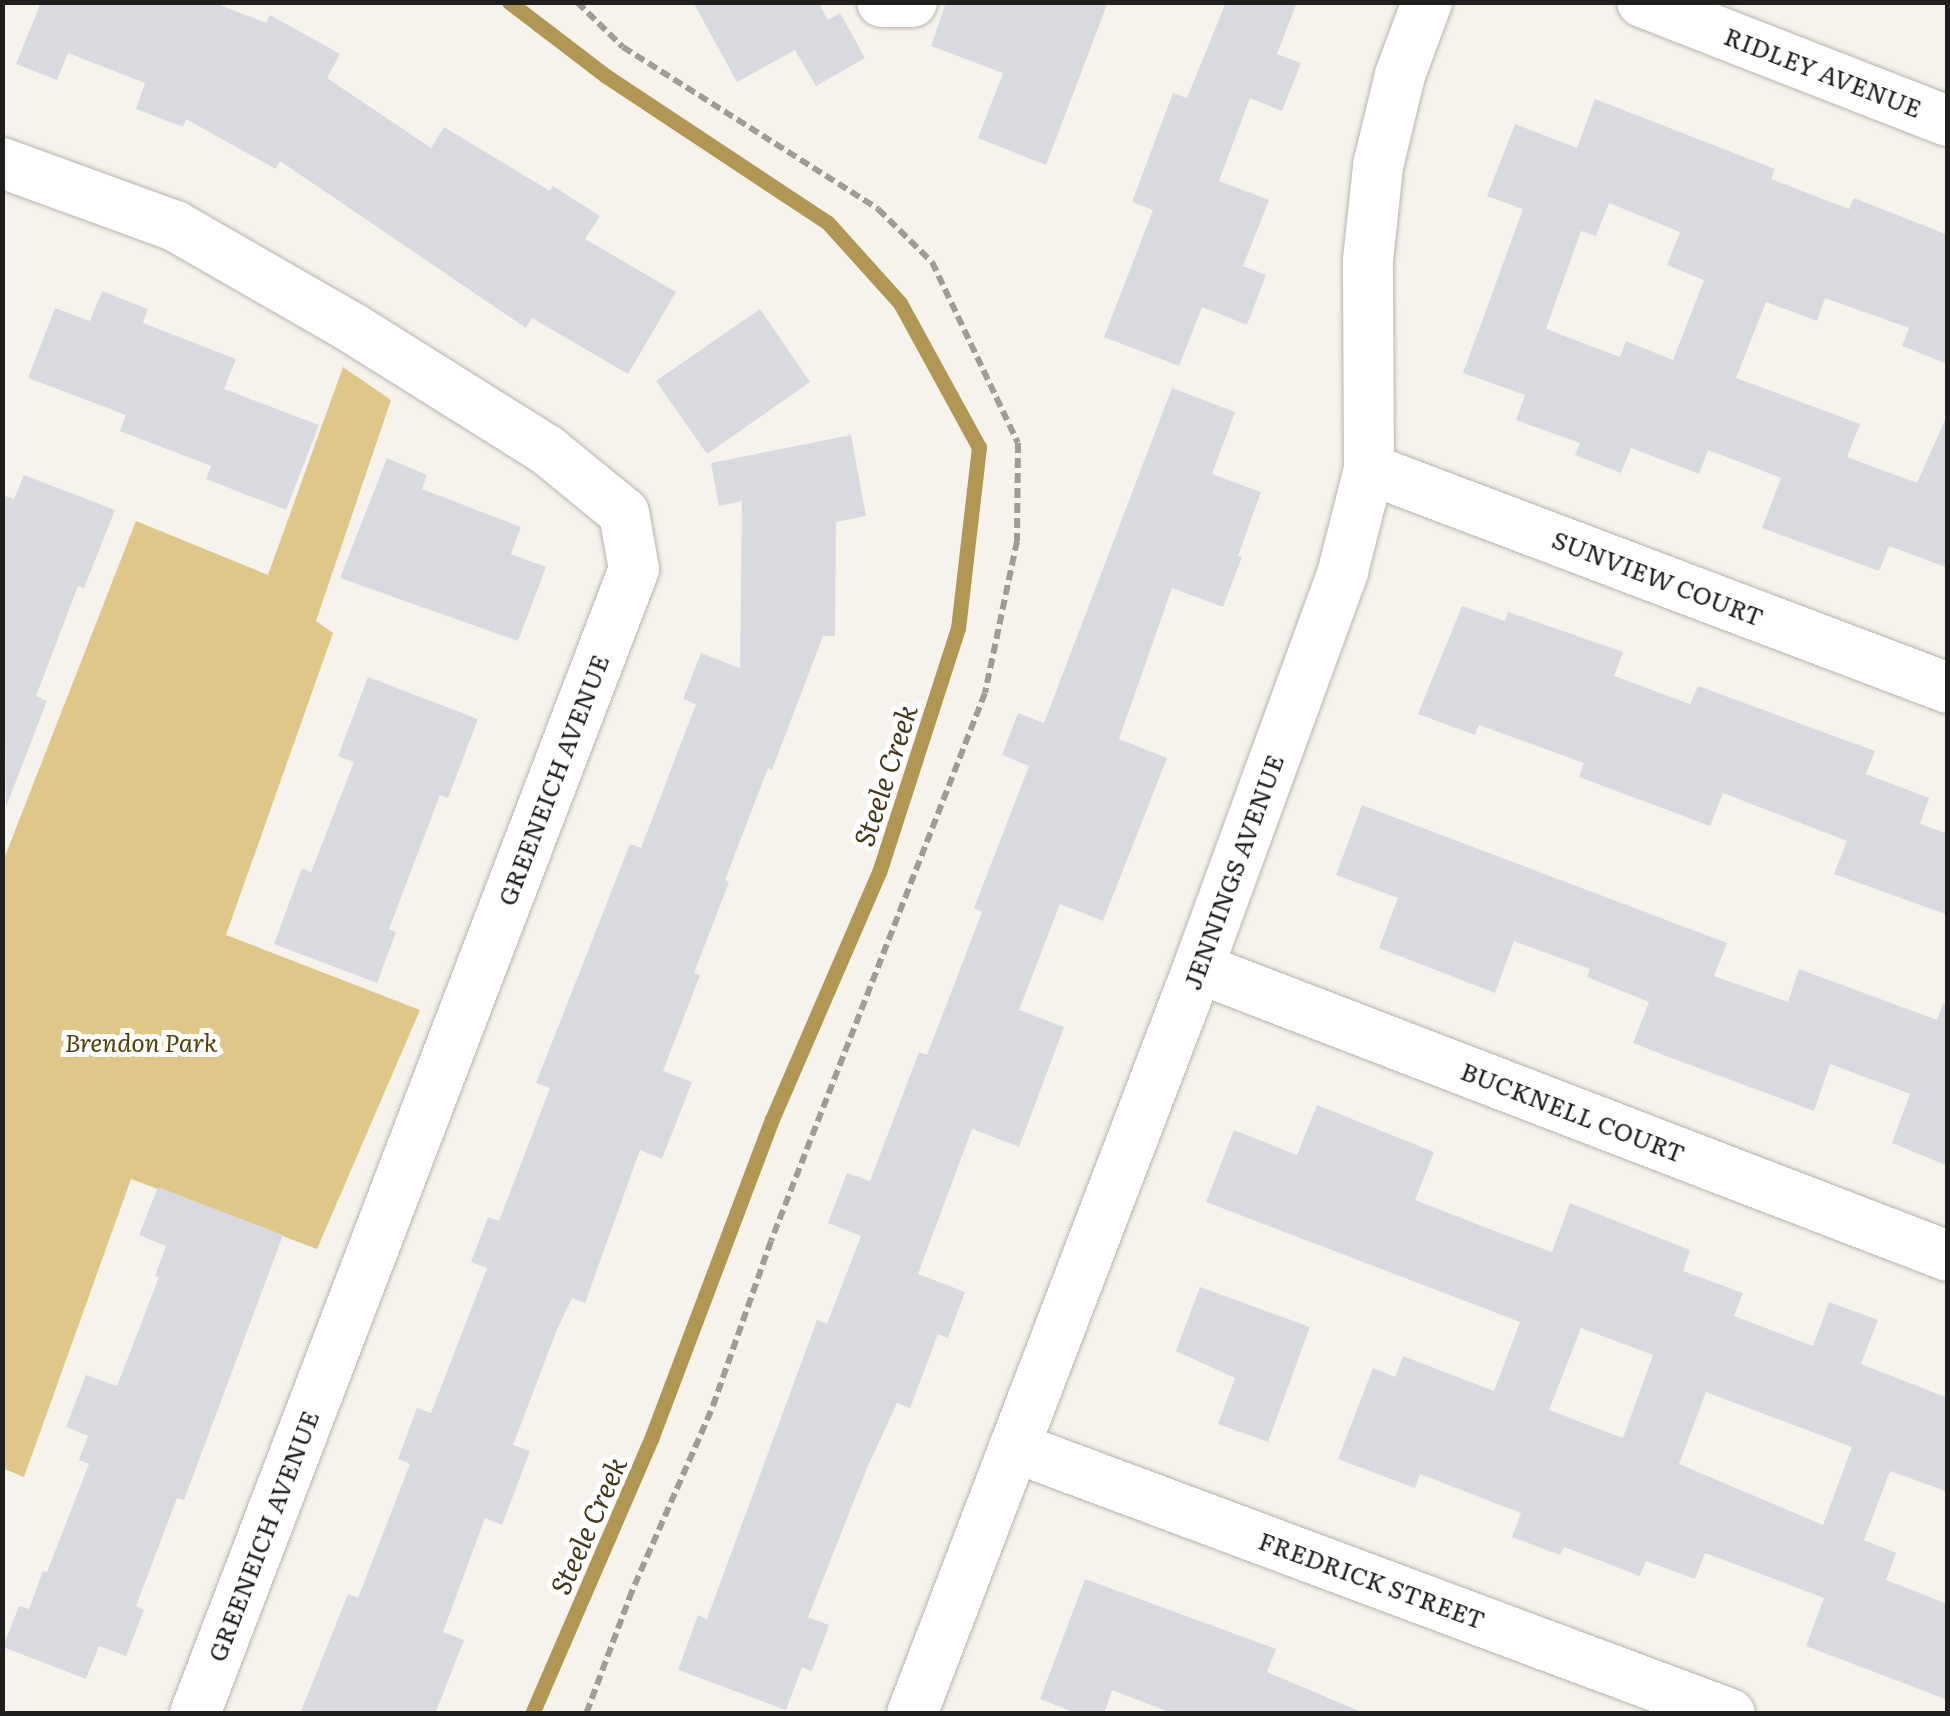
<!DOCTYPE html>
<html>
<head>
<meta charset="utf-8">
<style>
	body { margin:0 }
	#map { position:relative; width:1950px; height:1716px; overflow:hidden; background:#f6f3ed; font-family:Literata,serif }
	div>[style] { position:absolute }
	.green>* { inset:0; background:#dfc789 }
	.stream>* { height:15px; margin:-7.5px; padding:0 7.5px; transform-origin:7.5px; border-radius:7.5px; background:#b19753 }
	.building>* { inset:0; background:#d9dae0 }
	.path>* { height:6px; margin-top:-3px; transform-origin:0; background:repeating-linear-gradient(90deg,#9e9c97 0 10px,transparent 0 15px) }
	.roads { filter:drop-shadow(0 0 2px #b8b5af) drop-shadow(0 0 2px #b8b5af) }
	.minor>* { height:50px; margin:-25px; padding:0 25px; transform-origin:25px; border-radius:25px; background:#fff }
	span { translate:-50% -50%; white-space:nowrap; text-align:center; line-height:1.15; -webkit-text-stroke:10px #fff; paint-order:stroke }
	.street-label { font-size:25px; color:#1f1e1c }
	.park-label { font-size:25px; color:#544109; font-style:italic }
	.water-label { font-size:28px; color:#433719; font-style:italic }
	.frame { position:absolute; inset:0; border:5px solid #1f1e1c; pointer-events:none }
</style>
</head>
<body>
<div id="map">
	<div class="green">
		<div style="clip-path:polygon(343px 367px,391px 400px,316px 621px,333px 633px,226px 935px,420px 1010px,317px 1249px,131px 1179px,24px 1477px,2px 1468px,2px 864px,136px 521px,268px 575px)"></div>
	</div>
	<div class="stream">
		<div style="left:509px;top:2px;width:122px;rotate:37.3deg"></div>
		<div style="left:606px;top:76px;width:266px;rotate:33.5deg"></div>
		<div style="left:828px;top:223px;width:108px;rotate:48deg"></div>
		<div style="left:900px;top:303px;width:164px;rotate:61.3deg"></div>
		<div style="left:979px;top:447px;width:182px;rotate:96.6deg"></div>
		<div style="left:958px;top:628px;width:256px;rotate:107.9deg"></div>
		<div style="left:879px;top:872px;width:269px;rotate:113.4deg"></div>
		<div style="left:772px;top:1119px;width:342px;rotate:110.7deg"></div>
		<div style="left:651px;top:1439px;width:300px;rotate:113.4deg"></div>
	</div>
	<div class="building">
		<div style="clip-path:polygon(41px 2px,212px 2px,266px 23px,270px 15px,340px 54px,327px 78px,431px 148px,444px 127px,550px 191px,553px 186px,600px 216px,585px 239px,676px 292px,628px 374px,532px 318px,526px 328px,280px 161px,276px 169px,186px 119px,183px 127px,136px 109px,145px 83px,68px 53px,57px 80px,16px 64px)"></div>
		<div style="clip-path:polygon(693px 2px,818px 2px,828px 20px,840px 13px,865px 58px,816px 86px,795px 50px,737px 82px)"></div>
		<div style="clip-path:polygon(946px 2px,1108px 2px,1046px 165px,978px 138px,1003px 73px,931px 46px)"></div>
		<div style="clip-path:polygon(1226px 2px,1297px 2px,1277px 54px,1301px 63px,1282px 111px,1250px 98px,1219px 181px,1269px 200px,1243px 266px,1266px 275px,1247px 325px,1202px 307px,1179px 366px,1104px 337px,1153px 210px,1132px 202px,1173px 93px,1187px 98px)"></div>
		<div style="clip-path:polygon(evenodd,1595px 99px,1775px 169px,1771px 179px,1849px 209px,1854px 198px,1948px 235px,1948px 364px,1902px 346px,1909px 328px,1825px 298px,1817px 321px,1766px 302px,1736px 378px,1860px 424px,1847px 457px,1917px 483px,1948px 413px,1948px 568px,1889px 546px,1879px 571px,1762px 528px,1781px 478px,1708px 450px,1699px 474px,1631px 448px,1621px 473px,1575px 455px,1580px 443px,1516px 420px,1525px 395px,1463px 373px,1523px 209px,1487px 196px,1515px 124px,1577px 148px,1595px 99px,1609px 203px,1680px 232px,1667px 265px,1704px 280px,1673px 360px,1626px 341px,1620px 357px,1546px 329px,1581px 231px,1596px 236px,1609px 203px)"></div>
		<div style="clip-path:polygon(102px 291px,148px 309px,143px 323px,236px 359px,224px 389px,319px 425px,286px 510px,206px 479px,211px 466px,120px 431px,126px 415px,28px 378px,55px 308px,90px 321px)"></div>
		<div style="clip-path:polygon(760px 309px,810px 382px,707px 454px,656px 381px)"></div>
		<div style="clip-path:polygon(1172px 388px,1235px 412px,1212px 474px,1261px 492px,1238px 556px,1242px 557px,1223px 607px,1172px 588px,1119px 739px,1167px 758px,1103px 921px,1060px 904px,1019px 1010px,1064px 1027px,1019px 1147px,972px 1129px,918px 1274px,965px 1292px,948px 1338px,938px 1334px,910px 1408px,897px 1403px,867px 1468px,808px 1617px,829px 1625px,812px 1671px,802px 1667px,786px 1710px,678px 1670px,698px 1615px,707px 1619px,817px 1320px,827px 1324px,861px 1236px,828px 1223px,847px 1173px,870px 1181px,919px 1052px,927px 1055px,982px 912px,974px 908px,1029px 766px,1002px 755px,1018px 713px,1044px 723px)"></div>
		<div style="clip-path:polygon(851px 435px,866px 516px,836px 522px,835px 636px,823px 636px,772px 770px,768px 768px,725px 880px,729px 882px,694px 973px,700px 975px,663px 1071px,692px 1082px,662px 1159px,640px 1150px,585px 1303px,572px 1298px,556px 1332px,513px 1445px,530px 1451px,502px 1525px,485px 1518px,443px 1632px,464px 1640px,435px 1714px,300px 1714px,348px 1594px,358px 1598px,410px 1464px,398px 1459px,417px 1408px,431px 1413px,487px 1268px,471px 1262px,488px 1217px,499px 1221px,550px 1088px,536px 1083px,630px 844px,641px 848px,696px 704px,683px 699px,701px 653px,740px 668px,742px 501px,719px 506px,711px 463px)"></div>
		<div style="clip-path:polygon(387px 458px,427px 475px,422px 489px,521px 527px,511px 554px,546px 567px,518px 641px,340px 578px)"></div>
		<div style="clip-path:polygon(24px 475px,115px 510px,84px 588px,78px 586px,36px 696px,47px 701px,6px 807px,2px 495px,14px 499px)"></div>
		<div style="clip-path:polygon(1462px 606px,1505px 621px,1508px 612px,1623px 652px,1614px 676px,1690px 704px,1698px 686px,1875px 751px,1866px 774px,1929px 798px,1920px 824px,1948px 834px,1948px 915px,1834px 874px,1847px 841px,1723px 793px,1710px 826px,1579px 777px,1584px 763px,1479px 725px,1475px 735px,1418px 714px)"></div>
		<div style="clip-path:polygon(368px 677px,478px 719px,448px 798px,440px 795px,389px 929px,396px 932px,377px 983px,274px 944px,302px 868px,311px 872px,354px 762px,338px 756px)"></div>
		<div style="clip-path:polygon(1362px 805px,1727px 943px,1714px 976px,1788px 1002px,1799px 969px,1937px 1020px,1943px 1004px,1948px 1004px,1948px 1166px,1892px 1143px,1910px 1094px,1830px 1064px,1814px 1111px,1666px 1056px,1633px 1043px,1649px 1002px,1587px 977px,1590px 969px,1514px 941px,1495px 993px,1379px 948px,1398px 898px,1336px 875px)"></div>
		<div style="clip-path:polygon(evenodd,1317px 1105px,1434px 1152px,1415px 1200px,1492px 1230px,1552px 1252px,1570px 1203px,1690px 1250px,1683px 1271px,1743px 1293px,1734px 1316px,1813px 1346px,1829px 1302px,1878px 1320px,1861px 1364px,1948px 1398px,1948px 1492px,1890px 1471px,1864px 1540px,1896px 1553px,1886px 1580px,1948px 1604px,1948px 1700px,1806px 1646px,1824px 1598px,1705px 1553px,1695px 1579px,1646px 1561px,1640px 1576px,1564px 1547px,1560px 1555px,1512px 1537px,1521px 1513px,1420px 1474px,1415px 1488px,1338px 1459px,1373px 1368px,1395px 1377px,1403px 1356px,1494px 1391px,1520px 1322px,1206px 1202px,1234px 1130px,1297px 1155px,1317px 1105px,1581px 1328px,1653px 1355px,1623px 1438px,1549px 1410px,1581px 1328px,1317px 1105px,1706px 1392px,1852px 1447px,1823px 1525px,1679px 1464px,1706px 1392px)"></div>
		<div style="clip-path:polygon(158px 1187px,283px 1235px,184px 1500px,177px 1498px,136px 1606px,144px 1610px,126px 1656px,99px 1646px,86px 1679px,3px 1647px,19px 1606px,29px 1609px,43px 1571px,47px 1572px,89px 1464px,79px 1460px,88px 1436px,66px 1427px,86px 1375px,117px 1386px,159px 1277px,155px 1276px,166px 1246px,139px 1235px)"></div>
		<div style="clip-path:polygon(1200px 1287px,1310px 1327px,1268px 1442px,1218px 1424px,1235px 1378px,1176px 1351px)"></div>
		<div style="clip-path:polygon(1085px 1579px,1276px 1649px,1267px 1672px,1366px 1714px,1174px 1714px,1112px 1690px,1104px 1714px,1078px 1714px,1040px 1699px)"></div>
	</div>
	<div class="path">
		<div style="left:577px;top:2px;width:64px;rotate:44.4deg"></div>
		<div style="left:623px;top:47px;width:302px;rotate:32.4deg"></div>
		<div style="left:878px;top:209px;width:76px;rotate:44.5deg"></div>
		<div style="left:932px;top:262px;width:200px;rotate:64.6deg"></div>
		<div style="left:1018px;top:443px;width:98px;rotate:90.6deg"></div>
		<div style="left:1017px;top:541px;width:155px;rotate:101.9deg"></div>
		<div style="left:985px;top:693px;width:588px;rotate:111.33deg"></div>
		<div style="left:771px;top:1241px;width:180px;rotate:109.4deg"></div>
		<div style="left:711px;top:1411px;width:197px;rotate:113.7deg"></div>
		<div style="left:632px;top:1591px;width:131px;rotate:110.5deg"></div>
	</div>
	<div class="roads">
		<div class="minor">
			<div style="left:882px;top:2px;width:30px"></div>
			<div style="left:1642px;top:2px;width:328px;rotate:21.3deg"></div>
			<div style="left:2px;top:163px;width:184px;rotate:20deg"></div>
			<div style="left:175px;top:226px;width:207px;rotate:29.9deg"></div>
			<div style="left:354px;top:329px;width:228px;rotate:32.1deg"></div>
			<div style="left:547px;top:450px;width:99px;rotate:39.3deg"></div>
			<div style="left:624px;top:513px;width:57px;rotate:79.9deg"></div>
			<div style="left:634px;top:569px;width:1226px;rotate:110.98deg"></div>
			<div style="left:1369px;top:469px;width:619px;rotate:20.72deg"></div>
			<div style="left:1198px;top:968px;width:803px;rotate:21.01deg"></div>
			<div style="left:1014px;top:1447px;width:764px;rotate:20.45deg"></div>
			<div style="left:912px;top:1714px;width:799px;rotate:-69.02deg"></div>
			<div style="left:1198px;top:968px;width:423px;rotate:-69.9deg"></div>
			<div style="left:1343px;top:571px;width:105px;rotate:-75.7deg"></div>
			<div style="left:1369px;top:469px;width:209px;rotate:-90.3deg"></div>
			<div style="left:1368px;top:260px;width:95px;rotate:-83.9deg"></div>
			<div style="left:1378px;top:166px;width:94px;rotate:-76.4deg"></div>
			<div style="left:1400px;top:75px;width:78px;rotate:-69.7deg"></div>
		</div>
	</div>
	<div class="street-label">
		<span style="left:1823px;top:72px;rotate:21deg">RIDLEY AVENUE</span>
		<span style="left:1658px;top:578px;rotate:21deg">SUNVIEW COURT</span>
		<span style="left:553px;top:780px;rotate:-69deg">GREENEICH AVENUE</span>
		<span style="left:1233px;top:872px;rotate:-70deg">JENNINGS AVENUE</span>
		<span style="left:1573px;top:1112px;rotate:21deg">BUCKNELL COURT</span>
		<span style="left:263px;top:1536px;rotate:-69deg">GREENEICH AVENUE</span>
		<span style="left:1372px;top:1580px;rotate:20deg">FREDRICK STREET</span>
	</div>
	<div class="park-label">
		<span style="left:141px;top:1042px">Brendon Park</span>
	</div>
	<div class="water-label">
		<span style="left:884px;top:775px;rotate:-72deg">Steele Creek</span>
		<span style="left:587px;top:1525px;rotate:-66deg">Steele Creek</span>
	</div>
	<div class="frame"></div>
</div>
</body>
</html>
